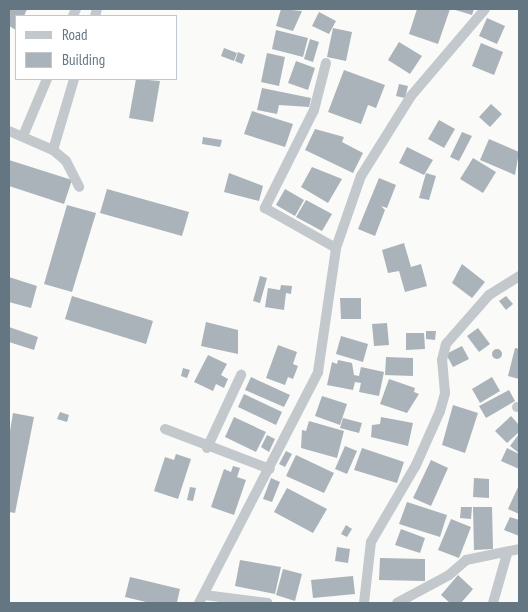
<!DOCTYPE html>
<html>
<head>
<meta charset="utf-8">
<style>
	body { margin:0 }
	#map { position:relative; width:528px; height:612px; overflow:hidden; background:#fafaf8; font-family:"PT Sans Narrow",sans-serif }
	div>[style] { position:absolute }
	.building>* { inset:0; background:#aab3b9 }
	.round { border-radius:50% }
	.minor>* { height:10px; margin:-5px; padding:0 5px; transform-origin:5px; border-radius:5px; background:#c3c8cc }
	span { translate:-50% -50%; white-space:nowrap; text-align:center; line-height:1.15; -webkit-text-stroke:5px #fff; paint-order:stroke }
	.frame { position:absolute; inset:0; border:10px solid #657683; pointer-events:none }
	.legend { position:absolute; left:15px; top:15px; width:162px; height:65px; box-sizing:border-box; background:#fff; border:1px solid #c1c8cd; margin:0; padding:6px 9px; list-style:none; font-size:15px; color:#657683 }
	.legend li { display:flex; align-items:center; gap:10px; height:25px }
	.legend b { width:25px; border:1px solid #c1c8cd }
</style>
</head>
<body>
<div id="map">
	<div class="building">
		<div style="clip-path:polygon(9px 9px,27px 9px,24px 16px,16px 16px,16px 30px,9px 26px)"></div>
		<div style="clip-path:polygon(281px 9px,302px 11px,293px 31px,276px 26px)"></div>
		<div style="clip-path:polygon(417px 9px,450px 9px,438px 44px,409px 34px)"></div>
		<div style="clip-path:polygon(452px 9px,474px 9px,472px 15px)"></div>
		<div style="clip-path:polygon(319px 12px,336px 21px,329px 34px,312px 26px)"></div>
		<div style="clip-path:polygon(487px 18px,505px 26px,497px 44px,479px 36px)"></div>
		<div style="clip-path:polygon(333px 28px,352px 32px,346px 61px,327px 57px)"></div>
		<div style="clip-path:polygon(276px 30px,308px 38px,303px 57px,272px 49px)"></div>
		<div style="clip-path:polygon(310px 39px,319px 42px,313px 62px,304px 59px)"></div>
		<div style="clip-path:polygon(399px 42px,422px 56px,410px 74px,388px 60px)"></div>
		<div style="clip-path:polygon(481px 43px,503px 52px,494px 75px,472px 66px)"></div>
		<div style="clip-path:polygon(224px 48px,237px 53px,234px 61px,221px 56px)"></div>
		<div style="clip-path:polygon(238px 52px,245px 55px,242px 64px,235px 61px)"></div>
		<div style="clip-path:polygon(267px 53px,285px 57px,279px 86px,261px 82px)"></div>
		<div style="clip-path:polygon(296px 61px,315px 68px,308px 90px,288px 83px)"></div>
		<div style="clip-path:polygon(344px 70px,385px 85px,376px 108px,368px 105px,361px 124px,328px 112px)"></div>
		<div style="clip-path:polygon(136px 79px,160px 81px,153px 122px,129px 118px)"></div>
		<div style="clip-path:polygon(399px 84px,408px 86px,405px 98px,396px 96px)"></div>
		<div style="clip-path:polygon(262px 88px,311px 98px,309px 107px,279px 105px,277px 114px,257px 110px)"></div>
		<div style="clip-path:polygon(491px 104px,502px 114px,490px 127px,479px 117px)"></div>
		<div style="clip-path:polygon(252px 111px,293px 124px,285px 147px,244px 134px)"></div>
		<div style="clip-path:polygon(439px 120px,455px 129px,444px 148px,428px 139px)"></div>
		<div style="clip-path:polygon(315px 129px,344px 137px,342px 142px,363px 153px,353px 173px,305px 150px)"></div>
		<div style="clip-path:polygon(462px 132px,472px 136px,459px 161px,450px 157px)"></div>
		<div style="clip-path:polygon(203px 137px,222px 140px,220px 147px,202px 144px)"></div>
		<div style="clip-path:polygon(489px 139px,519px 152px,515px 175px,480px 160px)"></div>
		<div style="clip-path:polygon(407px 147px,433px 160px,424px 175px,399px 163px)"></div>
		<div style="clip-path:polygon(473px 158px,496px 172px,483px 193px,460px 179px)"></div>
		<div style="clip-path:polygon(9px 160px,72px 180px,64px 204px,9px 186px)"></div>
		<div style="clip-path:polygon(312px 167px,342px 179px,328px 203px,301px 187px)"></div>
		<div style="clip-path:polygon(229px 173px,263px 186px,259px 201px,224px 192px)"></div>
		<div style="clip-path:polygon(426px 173px,436px 176px,429px 200px,419px 198px)"></div>
		<div style="clip-path:polygon(379px 178px,396px 185px,387px 208px,381px 206px,385px 210px,375px 236px,358px 229px)"></div>
		<div style="clip-path:polygon(107px 189px,189px 212px,182px 236px,100px 213px)"></div>
		<div style="clip-path:polygon(285px 189px,304px 200px,295px 216px,276px 205px)"></div>
		<div style="clip-path:polygon(306px 200px,332px 214px,322px 231px,296px 217px)"></div>
		<div style="clip-path:polygon(67px 205px,96px 213px,72px 292px,44px 284px)"></div>
		<div style="clip-path:polygon(404px 243px,411px 267px,421px 264px,427px 286px,405px 292px,399px 271px,388px 273px,382px 250px)"></div>
		<div style="clip-path:polygon(462px 264px,485px 282px,472px 298px,452px 283px)"></div>
		<div style="clip-path:polygon(260px 276px,267px 278px,260px 303px,253px 301px)"></div>
		<div style="clip-path:polygon(9px 277px,37px 286px,31px 308px,9px 302px)"></div>
		<div style="clip-path:polygon(281px 285px,292px 286px,291px 294px,286px 293px,284px 310px,265px 307px,268px 288px,280px 290px)"></div>
		<div style="clip-path:polygon(72px 296px,153px 321px,146px 344px,65px 319px)"></div>
		<div style="clip-path:polygon(506px 296px,513px 304px,506px 310px,499px 301px)"></div>
		<div style="clip-path:polygon(340px 298px,361px 298px,361px 319px,341px 319px)"></div>
		<div style="clip-path:polygon(206px 322px,238px 330px,238px 354px,201px 346px)"></div>
		<div style="clip-path:polygon(387px 323px,389px 345px,374px 346px,372px 324px)"></div>
		<div style="clip-path:polygon(9px 327px,38px 337px,34px 350px,9px 342px)"></div>
		<div style="clip-path:polygon(478px 328px,490px 344px,479px 352px,467px 336px)"></div>
		<div style="clip-path:polygon(426px 331px,436px 331px,435px 340px,426px 339px)"></div>
		<div style="clip-path:polygon(406px 333px,424px 333px,425px 349px,406px 350px)"></div>
		<div style="clip-path:polygon(341px 336px,368px 344px,363px 362px,336px 354px)"></div>
		<div style="clip-path:polygon(278px 345px,297px 352px,293px 364px,298px 366px,293px 379px,288px 377px,285px 385px,266px 378px)"></div>
		<div style="clip-path:polygon(462px 346px,469px 359px,453px 367px,446px 354px)"></div>
		<div style="clip-path:polygon(515px 348px,519px 349px,519px 379px,508px 376px)"></div>
		<div class="round" style="left:492px;top:349px;width:10px;height:10px"></div>
		<div style="clip-path:polygon(208px 355px,227px 364px,221px 375px,228px 379px,224px 388px,216px 384px,213px 391px,194px 382px)"></div>
		<div style="clip-path:polygon(386px 357px,413px 358px,413px 376px,385px 375px)"></div>
		<div style="clip-path:polygon(338px 360px,352px 363px,354px 375px,359px 376px,361px 367px,384px 372px,379px 396px,359px 392px,361px 383px,355px 382px,353px 390px,327px 385px,332px 362px,337px 364px)"></div>
		<div style="clip-path:polygon(183px 368px,190px 370px,187px 378px,181px 376px)"></div>
		<div style="clip-path:polygon(251px 377px,290px 395px,284px 407px,245px 390px)"></div>
		<div style="clip-path:polygon(492px 377px,500px 391px,480px 403px,472px 389px)"></div>
		<div style="clip-path:polygon(389px 379px,415px 388px,414px 392px,419px 394px,407px 413px,380px 404px)"></div>
		<div style="clip-path:polygon(509px 390px,515px 401px,486px 418px,479px 406px)"></div>
		<div style="clip-path:polygon(244px 394px,282px 412px,276px 425px,238px 407px)"></div>
		<div style="clip-path:polygon(322px 396px,347px 404px,340px 425px,315px 416px)"></div>
		<div style="clip-path:polygon(453px 405px,478px 413px,465px 453px,442px 445px)"></div>
		<div style="clip-path:polygon(60px 412px,69px 415px,67px 422px,57px 419px)"></div>
		<div style="clip-path:polygon(13px 413px,34px 417px,15px 513px,9px 512px,9px 437px)"></div>
		<div style="clip-path:polygon(511px 416px,519px 425px,519px 432px,507px 443px,495px 431px)"></div>
		<div style="clip-path:polygon(234px 417px,266px 432px,256px 452px,225px 437px)"></div>
		<div style="clip-path:polygon(381px 417px,413px 423px,408px 446px,371px 437px,372px 425px,380px 424px)"></div>
		<div style="clip-path:polygon(343px 418px,362px 423px,359px 433px,340px 428px)"></div>
		<div style="clip-path:polygon(309px 421px,344px 431px,337px 458px,301px 448px,302px 430px,306px 431px)"></div>
		<div style="clip-path:polygon(519px 434px,519px 453px,510px 446px)"></div>
		<div style="clip-path:polygon(267px 435px,275px 439px,269px 452px,261px 447px)"></div>
		<div style="clip-path:polygon(345px 446px,357px 451px,347px 474px,335px 469px)"></div>
		<div style="clip-path:polygon(362px 448px,404px 462px,397px 483px,354px 470px)"></div>
		<div style="clip-path:polygon(507px 448px,519px 454px,519px 469px,501px 461px)"></div>
		<div style="clip-path:polygon(286px 451px,292px 454px,285px 467px,279px 464px)"></div>
		<div style="clip-path:polygon(176px 454px,191px 459px,178px 499px,154px 491px,165px 457px,174px 460px)"></div>
		<div style="clip-path:polygon(296px 455px,334px 473px,324px 493px,286px 476px)"></div>
		<div style="clip-path:polygon(431px 460px,448px 468px,431px 506px,413px 498px)"></div>
		<div style="clip-path:polygon(233px 466px,240px 468px,237px 477px,246px 480px,234px 515px,211px 507px,224px 469px,231px 472px)"></div>
		<div style="clip-path:polygon(271px 478px,280px 482px,272px 502px,263px 499px)"></div>
		<div style="clip-path:polygon(474px 478px,489px 479px,489px 498px,473px 497px)"></div>
		<div style="clip-path:polygon(519px 485px,519px 514px,508px 509px)"></div>
		<div style="clip-path:polygon(190px 487px,196px 488px,193px 501px,187px 500px)"></div>
		<div style="clip-path:polygon(287px 488px,327px 509px,313px 533px,274px 512px)"></div>
		<div style="clip-path:polygon(407px 502px,447px 515px,440px 537px,399px 524px)"></div>
		<div style="clip-path:polygon(461px 507px,472px 507px,471px 519px,460px 518px)"></div>
		<div style="clip-path:polygon(473px 507px,492px 507px,493px 549px,474px 550px)"></div>
		<div style="clip-path:polygon(510px 517px,519px 520px,519px 536px,504px 530px)"></div>
		<div style="clip-path:polygon(451px 519px,471px 527px,459px 558px,438px 550px)"></div>
		<div style="clip-path:polygon(346px 525px,352px 529px,347px 537px,341px 534px)"></div>
		<div style="clip-path:polygon(401px 529px,425px 538px,420px 553px,395px 545px)"></div>
		<div style="clip-path:polygon(337px 547px,350px 549px,348px 563px,335px 561px)"></div>
		<div style="clip-path:polygon(380px 558px,425px 559px,425px 581px,379px 580px)"></div>
		<div style="clip-path:polygon(240px 560px,281px 567px,275px 594px,235px 586px)"></div>
		<div style="clip-path:polygon(283px 569px,302px 574px,295px 601px,276px 595px)"></div>
		<div style="clip-path:polygon(458px 575px,473px 589px,461px 603px,450px 603px,441px 595px)"></div>
		<div style="clip-path:polygon(353px 576px,355px 594px,313px 598px,311px 580px)"></div>
		<div style="clip-path:polygon(130px 577px,180px 589px,177px 602px,150px 603px,125px 597px)"></div>
	</div>
	<div class="minor">
		<div style="left:73px;top:16px;width:8px;rotate:-67deg"></div>
		<div style="left:95px;top:16px;width:7px;rotate:-74deg"></div>
		<div style="left:326px;top:63px;width:49px;rotate:104.3deg"></div>
		<div style="left:314px;top:110px;width:110px;rotate:116.6deg"></div>
		<div style="left:265px;top:208px;width:81px;rotate:29.4deg"></div>
		<div style="left:9px;top:131px;width:48px;rotate:23.4deg"></div>
		<div style="left:53px;top:150px;width:17px;rotate:40deg"></div>
		<div style="left:66px;top:161px;width:29px;rotate:63deg"></div>
		<div style="left:23px;top:136px;width:62px;rotate:-67.2deg"></div>
		<div style="left:53px;top:150px;width:74px;rotate:-73.5deg"></div>
		<div style="left:517px;top:407px;width:2px"></div>
		<div style="left:165px;top:429px;width:112px;rotate:20.9deg"></div>
		<div style="left:207px;top:448px;width:81px;rotate:-65deg"></div>
		<div style="left:204px;top:595px;width:64px;rotate:7.1deg"></div>
		<div style="left:199px;top:603px;width:260px;rotate:-62.7deg"></div>
		<div style="left:318px;top:372px;width:125px;rotate:-81.7deg"></div>
		<div style="left:336px;top:248px;width:76px;rotate:-70.9deg"></div>
		<div style="left:361px;top:176px;width:94px;rotate:-58deg"></div>
		<div style="left:411px;top:96px;width:114px;rotate:-49.6deg"></div>
		<div style="left:364px;top:603px;width:61px;rotate:-83.5deg"></div>
		<div style="left:371px;top:542px;width:89px;rotate:-59.7deg"></div>
		<div style="left:416px;top:465px;width:59px;rotate:-66deg"></div>
		<div style="left:440px;top:411px;width:19px;rotate:-74deg"></div>
		<div style="left:445px;top:393px;width:33px;rotate:-95deg"></div>
		<div style="left:442px;top:360px;width:16px;rotate:-76deg"></div>
		<div style="left:446px;top:344px;width:65px;rotate:-48.7deg"></div>
		<div style="left:489px;top:295px;width:36px;rotate:-32deg"></div>
		<div style="left:397px;top:603px;width:59px;rotate:-28.3deg"></div>
		<div style="left:449px;top:575px;width:23px;rotate:-41deg"></div>
		<div style="left:466px;top:560px;width:54px;rotate:-11.7deg"></div>
		<div style="left:493px;top:603px;width:51px;rotate:-74.1deg"></div>
	</div>
	<div class="frame"></div>
	<ul class="legend">
	<li><b style="height:6px;background:#c3c8cc"></b>Road</li>
	<li><b style="height:14px;background:#aab3b9"></b>Building</li>
	</ul>
</div>
</body>
</html>
